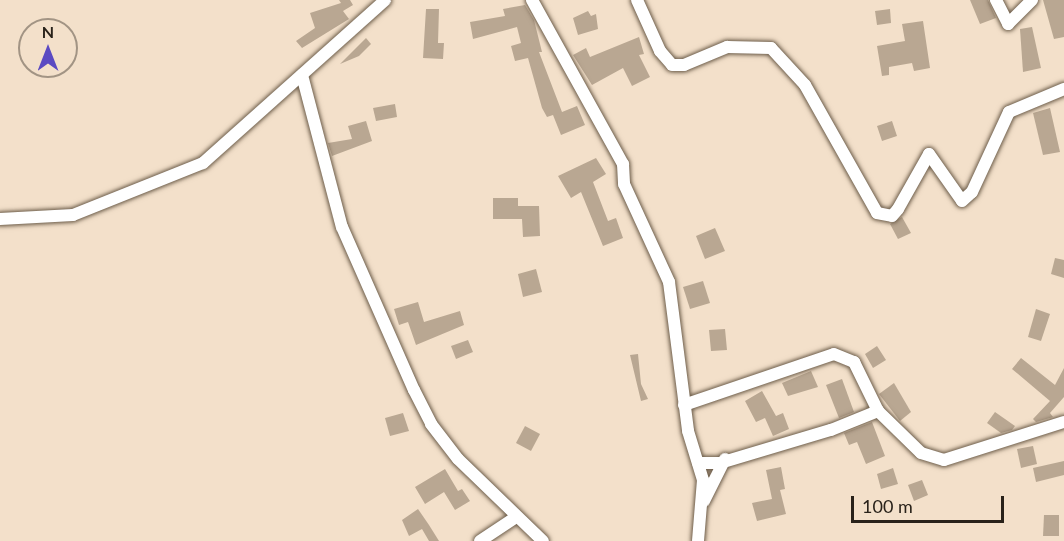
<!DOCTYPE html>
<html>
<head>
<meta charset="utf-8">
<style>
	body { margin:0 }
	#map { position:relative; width:1064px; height:541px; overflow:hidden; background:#f3e0ca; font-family:Lato,sans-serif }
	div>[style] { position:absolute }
	.building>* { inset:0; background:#b9a792 }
	.roads { filter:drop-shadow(0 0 2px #6d5d4a) drop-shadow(0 0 2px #6d5d4a) }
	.minor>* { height:12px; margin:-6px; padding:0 6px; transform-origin:6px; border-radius:6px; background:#fff }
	span { translate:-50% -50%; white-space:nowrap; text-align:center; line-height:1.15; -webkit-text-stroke:6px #f3e0ca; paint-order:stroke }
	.north { position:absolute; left:18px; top:18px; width:60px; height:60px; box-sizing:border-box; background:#f3e0ca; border:2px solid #a29484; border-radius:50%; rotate:0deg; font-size:16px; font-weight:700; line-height:24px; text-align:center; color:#29221a }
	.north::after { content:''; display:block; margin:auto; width:21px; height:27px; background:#5b4ac2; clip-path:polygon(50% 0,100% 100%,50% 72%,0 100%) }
	.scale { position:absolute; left:851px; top:496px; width:153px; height:27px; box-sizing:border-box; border:3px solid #29221a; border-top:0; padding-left:8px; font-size:18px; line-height:21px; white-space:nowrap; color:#29221a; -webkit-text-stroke:4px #f3e0ca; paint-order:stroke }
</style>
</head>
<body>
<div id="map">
	<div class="building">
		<div style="clip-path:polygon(339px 0,350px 0,353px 5px,343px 11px,349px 19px,302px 48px,296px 41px,315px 28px,310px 13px,341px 3px)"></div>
		<div style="clip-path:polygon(970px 0,988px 0,996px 18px,980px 24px)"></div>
		<div style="clip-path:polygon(1043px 0,1064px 0,1064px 37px,1054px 39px)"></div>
		<div style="clip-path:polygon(525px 5px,534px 20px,542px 52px,539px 52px,562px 112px,577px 106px,585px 125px,561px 135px,553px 115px,547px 117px,542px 108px,528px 58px,515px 61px,511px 46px,521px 43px,517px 27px,473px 39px,470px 22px,505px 16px,503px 9px)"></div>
		<div style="clip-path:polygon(426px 9px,439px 9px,438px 43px,444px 43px,443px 59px,423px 58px)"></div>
		<div style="clip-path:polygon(890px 9px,891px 23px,877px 25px,875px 11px)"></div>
		<div style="clip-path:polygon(588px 11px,591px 16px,596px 14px,598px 29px,578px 35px,573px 18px)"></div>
		<div style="clip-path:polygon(923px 21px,930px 68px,914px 71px,912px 63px,889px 67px,889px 75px,882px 76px,877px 46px,905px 41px,902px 24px)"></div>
		<div style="clip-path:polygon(1032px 27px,1041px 68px,1023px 72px,1020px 29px)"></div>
		<div style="clip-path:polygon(639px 37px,644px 54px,639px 55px,650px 77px,632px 86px,623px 68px,592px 85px,573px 55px,586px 48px,590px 57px)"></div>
		<div style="clip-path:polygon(366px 38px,371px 44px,359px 56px,340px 64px)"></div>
		<div style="clip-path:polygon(395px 104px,397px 117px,376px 121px,373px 108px)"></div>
		<div style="clip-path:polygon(1050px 108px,1060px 152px,1043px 155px,1033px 113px)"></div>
		<div style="clip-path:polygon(366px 121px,372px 141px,332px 156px,328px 143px,352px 139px,348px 126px)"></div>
		<div style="clip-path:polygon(892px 121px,897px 136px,882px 141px,877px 126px)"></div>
		<div style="clip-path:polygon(596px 158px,606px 174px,593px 182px,608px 221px,616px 218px,623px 238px,603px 246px,581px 192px,571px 198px,558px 176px)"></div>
		<div style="clip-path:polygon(493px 198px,518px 198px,518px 206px,539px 206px,540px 236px,523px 237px,522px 219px,493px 219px)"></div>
		<div style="clip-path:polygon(902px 217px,911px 233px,898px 239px,890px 224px)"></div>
		<div style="clip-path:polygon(715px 228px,725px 251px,705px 259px,696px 236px)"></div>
		<div style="clip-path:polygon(1055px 258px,1064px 260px,1064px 278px,1051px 274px)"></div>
		<div style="clip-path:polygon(536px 269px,542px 292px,523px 297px,518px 274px)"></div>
		<div style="clip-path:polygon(703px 281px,710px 303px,690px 309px,683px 287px)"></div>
		<div style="clip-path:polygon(418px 302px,424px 322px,460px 311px,464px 325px,416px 345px,408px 322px,399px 325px,394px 309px)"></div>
		<div style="clip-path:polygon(1036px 309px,1050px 314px,1041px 341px,1028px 337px)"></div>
		<div style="clip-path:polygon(725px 329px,727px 350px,711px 351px,709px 330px)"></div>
		<div style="clip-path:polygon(468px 340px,473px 352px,456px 359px,451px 346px)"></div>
		<div style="clip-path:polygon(877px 346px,886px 360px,873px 368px,865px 354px)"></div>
		<div style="clip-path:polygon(638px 354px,641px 384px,648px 399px,641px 401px,630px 355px)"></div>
		<div style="clip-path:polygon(1021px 358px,1055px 385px,1064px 368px,1064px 397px,1050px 413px,1053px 417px,1036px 422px,1033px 419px,1050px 401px,1012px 369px)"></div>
		<div style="clip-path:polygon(811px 371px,818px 387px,788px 396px,782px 383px)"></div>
		<div style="clip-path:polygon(842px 379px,854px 412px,839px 418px,826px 385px)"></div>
		<div style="clip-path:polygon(894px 383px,911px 412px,900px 421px,879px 394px)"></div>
		<div style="clip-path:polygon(762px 391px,776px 416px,783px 413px,789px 429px,773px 436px,765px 418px,756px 422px,745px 401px)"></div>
		<div style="clip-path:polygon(995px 412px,1015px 426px,1012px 430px,1001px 433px,987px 423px)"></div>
		<div style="clip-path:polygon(403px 413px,409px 431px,390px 436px,385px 418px)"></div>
		<div style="clip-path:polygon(872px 422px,885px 456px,866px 464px,857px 442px,849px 445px,844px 433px)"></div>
		<div style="clip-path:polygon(525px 426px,540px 434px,531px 451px,516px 443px)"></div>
		<div style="clip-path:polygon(1033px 446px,1037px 464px,1021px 468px,1017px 449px)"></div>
		<div style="clip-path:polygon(1064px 461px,1064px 475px,1036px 482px,1033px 468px)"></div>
		<div style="clip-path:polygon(781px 467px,785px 489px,780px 490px,786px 514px,757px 521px,752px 503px,772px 499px,766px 470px)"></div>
		<div style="clip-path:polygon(893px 468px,898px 484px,881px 489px,877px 474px)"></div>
		<div style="clip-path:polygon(445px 469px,458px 491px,462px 489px,470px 501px,455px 510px,444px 492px,425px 504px,415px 487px)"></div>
		<div style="clip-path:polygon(922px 480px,928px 495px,914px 501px,908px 485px)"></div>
		<div style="clip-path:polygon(418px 509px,429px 525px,439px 541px,429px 541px,422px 529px,409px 536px,402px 520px)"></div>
		<div style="clip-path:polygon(1044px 515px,1059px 515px,1059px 536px,1043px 536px)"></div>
	</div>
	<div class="roads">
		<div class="minor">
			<div style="left:532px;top:0;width:188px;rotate:61deg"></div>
			<div style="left:623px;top:164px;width:20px;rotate:87deg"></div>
			<div style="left:624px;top:184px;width:108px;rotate:65.3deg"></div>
			<div style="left:669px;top:282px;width:150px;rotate:82.7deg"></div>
			<div style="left:688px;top:431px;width:51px;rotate:73deg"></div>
			<div style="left:703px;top:480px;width:61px;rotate:94.7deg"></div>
			<div style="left:637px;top:0;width:56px;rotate:65.7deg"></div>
			<div style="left:660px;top:51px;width:18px;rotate:49deg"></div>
			<div style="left:672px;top:65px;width:12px"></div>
			<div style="left:684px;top:65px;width:47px;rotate:-22.7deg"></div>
			<div style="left:727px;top:47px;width:44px;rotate:1.3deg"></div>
			<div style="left:771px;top:48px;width:50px;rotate:47.4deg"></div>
			<div style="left:805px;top:85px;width:147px;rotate:60.6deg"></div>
			<div style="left:877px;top:213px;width:15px;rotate:11deg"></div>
			<div style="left:892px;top:216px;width:9px;rotate:-49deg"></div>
			<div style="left:898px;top:209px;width:63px;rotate:-60.6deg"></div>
			<div style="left:929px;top:154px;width:57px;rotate:54.9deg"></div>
			<div style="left:962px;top:201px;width:13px;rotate:-42deg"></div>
			<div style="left:972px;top:192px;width:88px;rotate:-65.2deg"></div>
			<div style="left:1009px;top:112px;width:60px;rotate:-22.7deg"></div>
			<div style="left:996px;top:0;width:27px;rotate:63deg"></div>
			<div style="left:1008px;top:24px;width:34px;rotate:-45deg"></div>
			<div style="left:302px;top:75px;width:157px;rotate:75.3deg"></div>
			<div style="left:342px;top:227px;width:178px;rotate:66.2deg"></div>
			<div style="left:414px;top:390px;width:38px;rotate:63deg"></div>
			<div style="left:431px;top:424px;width:44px;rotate:52.4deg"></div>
			<div style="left:458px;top:459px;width:118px;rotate:44deg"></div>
			<div style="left:0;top:219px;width:73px;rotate:-3.1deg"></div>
			<div style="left:73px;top:215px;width:140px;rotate:-21.8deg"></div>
			<div style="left:203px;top:163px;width:244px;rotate:-41.8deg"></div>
			<div style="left:684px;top:405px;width:158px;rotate:-18.8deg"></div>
			<div style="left:834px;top:354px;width:22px;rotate:22deg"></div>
			<div style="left:854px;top:362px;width:55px;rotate:63.9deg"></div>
			<div style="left:878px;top:411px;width:60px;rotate:44.3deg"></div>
			<div style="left:921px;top:453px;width:24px;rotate:17deg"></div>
			<div style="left:944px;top:460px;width:126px;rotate:-17.6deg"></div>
			<div style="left:698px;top:463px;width:22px"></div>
			<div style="left:720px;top:463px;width:116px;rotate:-16.6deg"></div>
			<div style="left:831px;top:430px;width:51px;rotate:-22deg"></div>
			<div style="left:704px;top:501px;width:47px;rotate:-63.4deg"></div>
			<div style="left:480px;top:541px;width:43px;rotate:-33.7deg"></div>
		</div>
	</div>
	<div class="north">N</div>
	<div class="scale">100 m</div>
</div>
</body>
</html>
